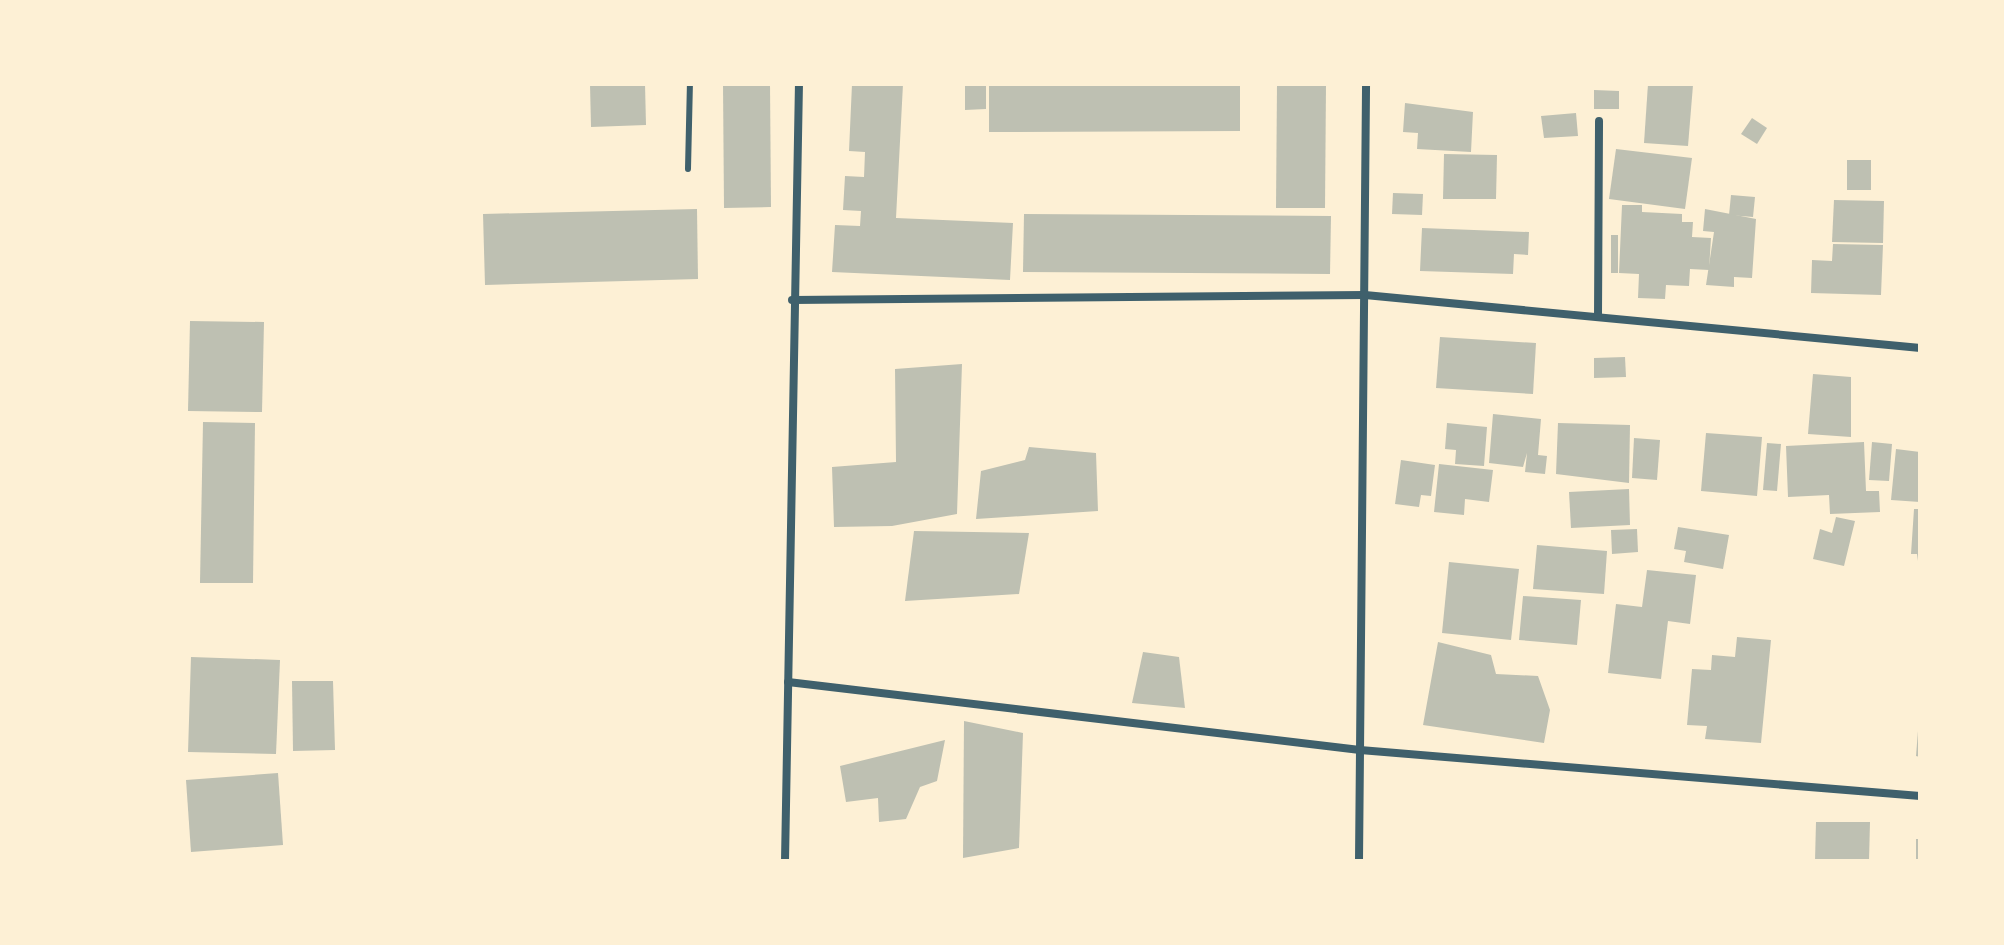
<!DOCTYPE html>
<html>
<head>
<meta charset="utf-8">
<style>
	body { margin:0 }
	#map { position:relative; width:2004px; height:945px; overflow:hidden; background:#fdf0d5; font-family:"Work Sans",sans-serif }
	div>[style] { position:absolute }
	.building>* { inset:0; background:#bec0b2 }
	.service>* { height:6px; margin:-3px; padding:0 3px; transform-origin:3px; border-radius:3px; background:#3f606c }
	.minor>* { height:8px; margin:-4px; padding:0 4px; transform-origin:4px; border-radius:4px; background:#3f606c }
	span { translate:-50% -50%; white-space:nowrap; text-align:center; line-height:1.15; -webkit-text-stroke:6px #fdf0d5; paint-order:stroke }
	.frame { position:absolute; inset:0; border:86px solid #fdf0d5; pointer-events:none }
</style>
</head>
<body>
<div id="map">
	<div class="building">
		<div style="clip-path:polygon(590px 84px,645px 84px,646px 125px,591px 127px)"></div>
		<div style="clip-path:polygon(723px 84px,770px 84px,771px 207px,724px 208px)"></div>
		<div style="clip-path:polygon(852px 84px,903px 84px,896px 218px,1013px 223px,1010px 280px,832px 272px,835px 225px,860px 226px,861px 211px,843px 210px,845px 176px,864px 177px,865px 152px,849px 151px)"></div>
		<div style="clip-path:polygon(965px 84px,986px 84px,986px 109px,965px 110px)"></div>
		<div style="clip-path:polygon(989px 84px,1240px 84px,1240px 131px,989px 132px)"></div>
		<div style="clip-path:polygon(1277px 84px,1326px 84px,1325px 208px,1276px 208px)"></div>
		<div style="clip-path:polygon(1648px 84px,1693px 85px,1688px 146px,1644px 143px)"></div>
		<div style="clip-path:polygon(1594px 90px,1619px 91px,1619px 109px,1594px 109px)"></div>
		<div style="clip-path:polygon(1405px 103px,1473px 112px,1471px 152px,1417px 149px,1418px 133px,1403px 132px)"></div>
		<div style="clip-path:polygon(1576px 113px,1578px 136px,1544px 138px,1541px 116px)"></div>
		<div style="clip-path:polygon(1752px 118px,1767px 128px,1757px 144px,1741px 134px)"></div>
		<div style="clip-path:polygon(1616px 149px,1692px 158px,1685px 209px,1609px 199px)"></div>
		<div style="clip-path:polygon(1444px 154px,1497px 155px,1496px 199px,1443px 199px)"></div>
		<div style="clip-path:polygon(1847px 160px,1871px 160px,1871px 190px,1847px 190px)"></div>
		<div style="clip-path:polygon(1393px 193px,1423px 194px,1422px 215px,1392px 214px)"></div>
		<div style="clip-path:polygon(1731px 195px,1755px 197px,1753px 217px,1729px 215px)"></div>
		<div style="clip-path:polygon(1834px 200px,1884px 201px,1883px 243px,1832px 242px)"></div>
		<div style="clip-path:polygon(1622px 205px,1642px 205px,1642px 212px,1682px 214px,1682px 222px,1693px 222px,1692px 237px,1711px 238px,1709px 270px,1690px 269px,1689px 286px,1666px 285px,1665px 299px,1638px 298px,1639px 274px,1619px 273px)"></div>
		<div style="clip-path:polygon(697px 209px,698px 279px,485px 285px,483px 214px)"></div>
		<div style="clip-path:polygon(1705px 209px,1756px 219px,1752px 278px,1734px 277px,1734px 287px,1706px 285px,1714px 232px,1703px 231px)"></div>
		<div style="clip-path:polygon(1024px 214px,1331px 216px,1330px 274px,1023px 272px)"></div>
		<div style="clip-path:polygon(1422px 228px,1529px 232px,1528px 255px,1514px 254px,1513px 274px,1420px 271px)"></div>
		<div style="clip-path:polygon(1611px 235px,1618px 235px,1618px 273px,1611px 273px)"></div>
		<div style="clip-path:polygon(1833px 244px,1883px 245px,1881px 295px,1811px 293px,1812px 260px,1832px 261px)"></div>
		<div style="clip-path:polygon(190px 321px,264px 322px,262px 412px,188px 411px)"></div>
		<div style="clip-path:polygon(1440px 337px,1536px 343px,1533px 394px,1436px 388px)"></div>
		<div style="clip-path:polygon(1625px 357px,1626px 377px,1594px 378px,1594px 358px)"></div>
		<div style="clip-path:polygon(962px 364px,957px 514px,892px 526px,834px 527px,832px 467px,896px 462px,895px 369px)"></div>
		<div style="clip-path:polygon(1813px 374px,1851px 377px,1851px 437px,1808px 434px)"></div>
		<div style="clip-path:polygon(1493px 414px,1541px 419px,1538px 455px,1547px 456px,1545px 474px,1525px 472px,1527px 453px,1523px 467px,1489px 463px)"></div>
		<div style="clip-path:polygon(203px 422px,255px 423px,253px 583px,200px 583px)"></div>
		<div style="clip-path:polygon(1447px 423px,1487px 427px,1484px 466px,1455px 464px,1456px 450px,1445px 449px)"></div>
		<div style="clip-path:polygon(1558px 423px,1630px 425px,1629px 483px,1556px 474px)"></div>
		<div style="clip-path:polygon(1706px 433px,1762px 437px,1757px 496px,1701px 491px)"></div>
		<div style="clip-path:polygon(1634px 438px,1660px 440px,1657px 480px,1632px 478px)"></div>
		<div style="clip-path:polygon(1864px 442px,1866px 491px,1879px 491px,1880px 512px,1830px 514px,1829px 495px,1788px 497px,1786px 446px)"></div>
		<div style="clip-path:polygon(1872px 442px,1892px 444px,1889px 481px,1869px 480px)"></div>
		<div style="clip-path:polygon(1767px 443px,1781px 444px,1777px 491px,1763px 490px)"></div>
		<div style="clip-path:polygon(1029px 447px,1096px 453px,1098px 511px,976px 519px,981px 471px,1025px 460px)"></div>
		<div style="clip-path:polygon(1896px 449px,1920px 452px,1920px 502px,1891px 500px)"></div>
		<div style="clip-path:polygon(1401px 460px,1435px 465px,1431px 496px,1421px 495px,1419px 507px,1395px 504px)"></div>
		<div style="clip-path:polygon(1439px 464px,1493px 470px,1489px 502px,1465px 499px,1464px 515px,1434px 512px)"></div>
		<div style="clip-path:polygon(1629px 489px,1630px 525px,1571px 528px,1569px 492px)"></div>
		<div style="clip-path:polygon(1914px 509px,1920px 509px,1920px 575px,1917px 554px,1911px 554px)"></div>
		<div style="clip-path:polygon(1836px 517px,1855px 521px,1844px 566px,1813px 559px,1820px 529px,1832px 533px)"></div>
		<div style="clip-path:polygon(1678px 527px,1729px 535px,1723px 569px,1684px 562px,1686px 551px,1674px 549px)"></div>
		<div style="clip-path:polygon(1637px 529px,1638px 552px,1612px 554px,1611px 530px)"></div>
		<div style="clip-path:polygon(914px 531px,1029px 533px,1019px 594px,905px 601px)"></div>
		<div style="clip-path:polygon(1537px 545px,1607px 551px,1604px 594px,1533px 589px)"></div>
		<div style="clip-path:polygon(1449px 562px,1519px 569px,1511px 640px,1442px 633px)"></div>
		<div style="clip-path:polygon(1647px 570px,1696px 575px,1690px 624px,1668px 621px,1661px 679px,1608px 673px,1616px 604px,1642px 607px)"></div>
		<div style="clip-path:polygon(1523px 596px,1581px 600px,1577px 645px,1519px 640px)"></div>
		<div style="clip-path:polygon(1737px 637px,1771px 640px,1761px 743px,1705px 739px,1707px 726px,1687px 725px,1692px 669px,1711px 670px,1712px 655px,1735px 657px)"></div>
		<div style="clip-path:polygon(1438px 642px,1491px 655px,1496px 674px,1538px 676px,1550px 710px,1544px 743px,1423px 725px)"></div>
		<div style="clip-path:polygon(1143px 652px,1179px 657px,1185px 708px,1132px 703px)"></div>
		<div style="clip-path:polygon(191px 657px,280px 660px,276px 754px,188px 752px)"></div>
		<div style="clip-path:polygon(292px 681px,333px 681px,335px 750px,293px 751px)"></div>
		<div style="clip-path:polygon(964px 721px,1023px 733px,1019px 848px,963px 858px)"></div>
		<div style="clip-path:polygon(1918px 731px,1920px 731px,1920px 757px,1916px 756px)"></div>
		<div style="clip-path:polygon(945px 740px,937px 781px,920px 787px,906px 819px,879px 822px,878px 798px,846px 802px,840px 766px)"></div>
		<div style="clip-path:polygon(278px 773px,283px 845px,191px 852px,186px 780px)"></div>
		<div style="clip-path:polygon(1816px 822px,1870px 822px,1869px 861px,1815px 861px)"></div>
		<div style="clip-path:polygon(1916px 839px,1920px 839px,1920px 861px,1916px 861px)"></div>
	</div>
	<div class="service">
		<div style="left:688px;top:169px;width:85px;rotate:-88.7deg"></div>
	</div>
	<div class="minor">
		<div style="left:792px;top:300px;width:573px;rotate:-0.5deg"></div>
		<div style="left:1365px;top:295px;width:558px;rotate:5.45deg"></div>
		<div style="left:1598px;top:317px;width:196px;rotate:-89.7deg"></div>
		<div style="left:788px;top:682px;width:576px;rotate:6.78deg"></div>
		<div style="left:1360px;top:750px;width:562px;rotate:4.7deg"></div>
		<div style="left:785px;top:861px;width:777px;rotate:-88.97deg"></div>
		<div style="left:1359px;top:861px;width:777px;rotate:-89.48deg"></div>
	</div>
	<div class="frame"></div>
</div>
</body>
</html>
